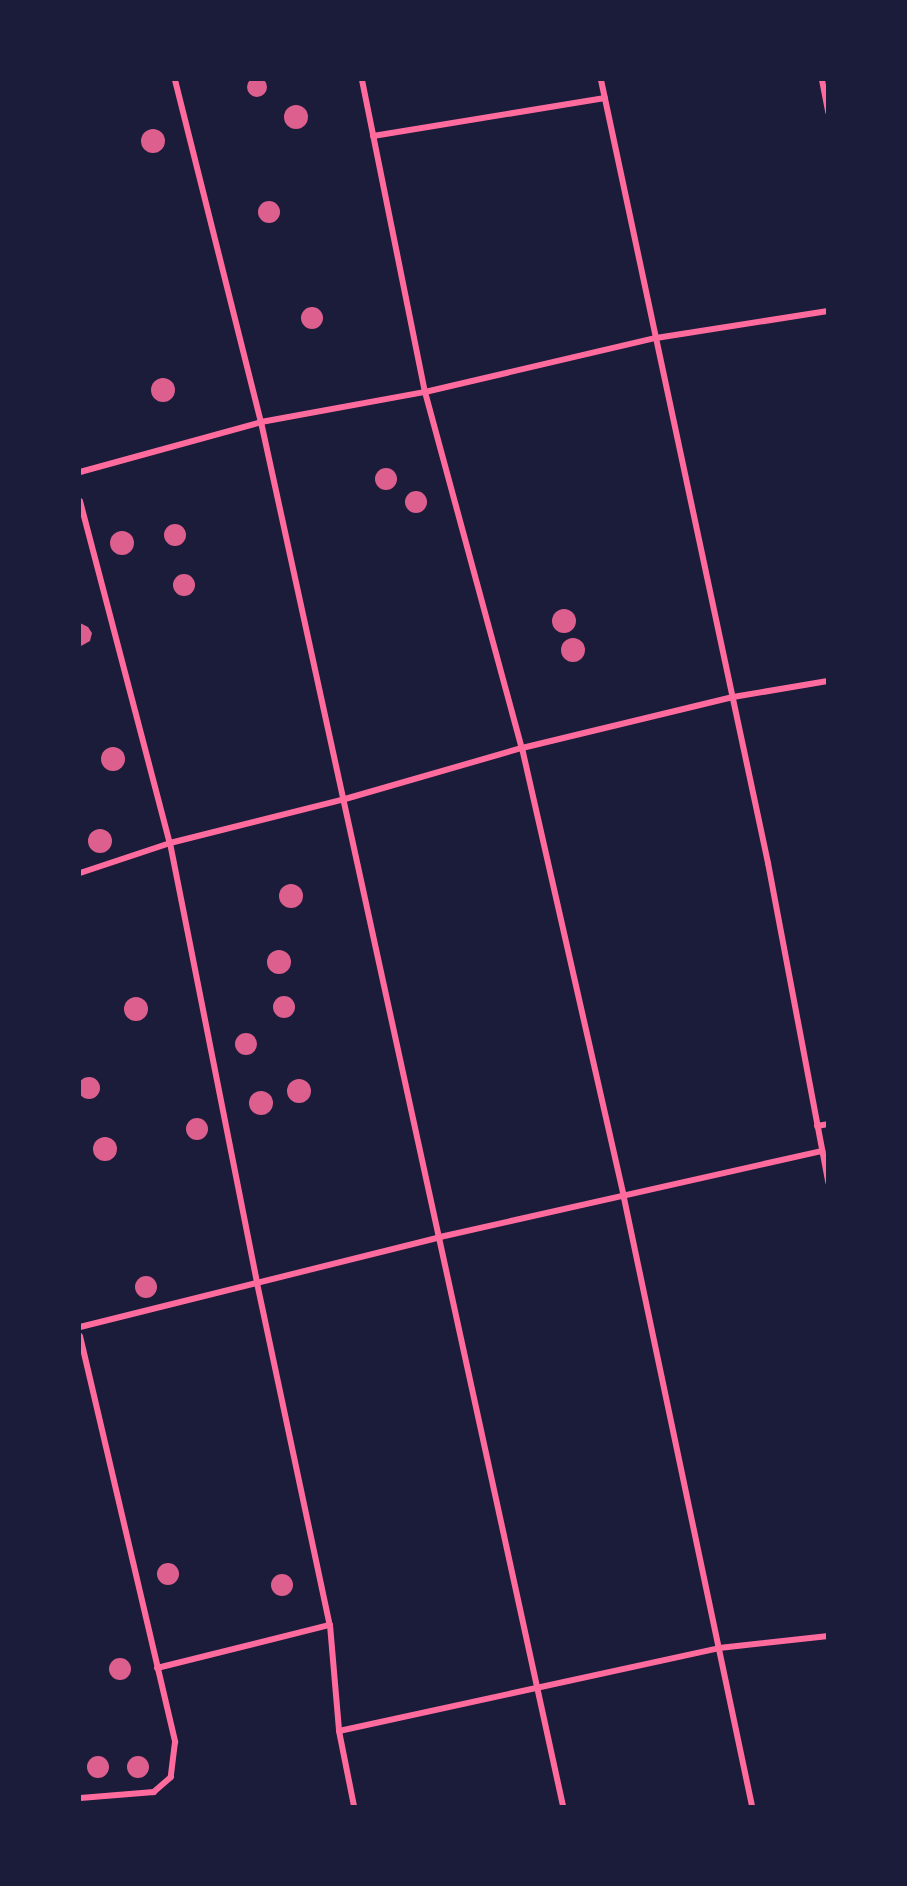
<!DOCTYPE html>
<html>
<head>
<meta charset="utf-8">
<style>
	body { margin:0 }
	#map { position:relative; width:907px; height:1886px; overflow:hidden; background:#1b1b3a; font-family:Helvetica,sans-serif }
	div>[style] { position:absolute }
	.building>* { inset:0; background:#dd5f8e }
	.round { border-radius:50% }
	.minor>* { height:6px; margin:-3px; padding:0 3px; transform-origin:3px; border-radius:3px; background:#ff6b9d }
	span { translate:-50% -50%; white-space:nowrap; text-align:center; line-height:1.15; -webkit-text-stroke:6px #1b1b3a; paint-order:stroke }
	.frame { position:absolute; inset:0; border:81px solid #1b1b3a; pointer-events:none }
</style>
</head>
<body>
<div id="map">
	<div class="building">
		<div class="round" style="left:247px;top:77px;width:20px;height:20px"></div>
		<div class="round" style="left:284px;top:105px;width:24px;height:24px"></div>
		<div class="round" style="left:141px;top:129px;width:24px;height:24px"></div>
		<div class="round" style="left:258px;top:201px;width:22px;height:22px"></div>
		<div class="round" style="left:301px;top:307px;width:22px;height:22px"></div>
		<div class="round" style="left:151px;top:378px;width:24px;height:24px"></div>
		<div class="round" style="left:375px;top:468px;width:22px;height:22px"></div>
		<div class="round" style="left:405px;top:491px;width:22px;height:22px"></div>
		<div class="round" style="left:164px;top:524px;width:22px;height:22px"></div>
		<div class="round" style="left:110px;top:531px;width:24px;height:24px"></div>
		<div class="round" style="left:173px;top:574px;width:22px;height:22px"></div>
		<div class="round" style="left:552px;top:609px;width:24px;height:24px"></div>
		<div style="clip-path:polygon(80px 623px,88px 627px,92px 633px,90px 641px,81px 646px)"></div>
		<div class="round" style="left:561px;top:638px;width:24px;height:24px"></div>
		<div class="round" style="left:101px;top:747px;width:24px;height:24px"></div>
		<div class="round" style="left:88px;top:829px;width:24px;height:24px"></div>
		<div class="round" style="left:279px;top:884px;width:24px;height:24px"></div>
		<div class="round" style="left:267px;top:950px;width:24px;height:24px"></div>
		<div class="round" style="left:273px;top:996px;width:22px;height:22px"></div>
		<div class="round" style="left:124px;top:997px;width:24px;height:24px"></div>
		<div class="round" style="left:235px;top:1033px;width:22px;height:22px"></div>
		<div class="round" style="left:78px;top:1077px;width:22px;height:22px"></div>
		<div class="round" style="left:287px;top:1079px;width:24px;height:24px"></div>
		<div class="round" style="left:249px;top:1091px;width:24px;height:24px"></div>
		<div class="round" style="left:186px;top:1118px;width:22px;height:22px"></div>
		<div class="round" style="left:93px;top:1137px;width:24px;height:24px"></div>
		<div class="round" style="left:135px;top:1276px;width:22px;height:22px"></div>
		<div class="round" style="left:157px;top:1563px;width:22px;height:22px"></div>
		<div class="round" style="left:271px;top:1574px;width:22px;height:22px"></div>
		<div class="round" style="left:109px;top:1658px;width:22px;height:22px"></div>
		<div class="round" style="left:127px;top:1756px;width:22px;height:22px"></div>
		<div class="round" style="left:87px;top:1756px;width:22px;height:22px"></div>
	</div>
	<div class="minor">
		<div style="left:175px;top:80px;width:353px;rotate:75.9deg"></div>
		<div style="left:261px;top:422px;width:1417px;rotate:77.69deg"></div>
		<div style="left:362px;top:80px;width:318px;rotate:78.6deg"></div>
		<div style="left:425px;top:392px;width:369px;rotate:74.8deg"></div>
		<div style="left:522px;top:748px;width:461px;rotate:77.2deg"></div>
		<div style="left:624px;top:1198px;width:621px;rotate:78.11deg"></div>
		<div style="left:601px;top:80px;width:801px;rotate:77.96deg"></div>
		<div style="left:768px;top:863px;width:325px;rotate:79.3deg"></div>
		<div style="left:822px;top:80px;width:33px;rotate:79deg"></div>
		<div style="left:373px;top:136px;width:235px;rotate:-9.3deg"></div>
		<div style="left:80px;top:472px;width:188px;rotate:-15.4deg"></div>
		<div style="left:261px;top:422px;width:167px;rotate:-10.4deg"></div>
		<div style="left:425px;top:392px;width:237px;rotate:-13.2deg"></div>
		<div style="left:656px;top:338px;width:174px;rotate:-8.9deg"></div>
		<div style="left:80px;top:501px;width:354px;rotate:75.3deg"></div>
		<div style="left:170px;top:843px;width:449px;rotate:78.8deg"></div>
		<div style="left:257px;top:1283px;width:350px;rotate:78deg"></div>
		<div style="left:330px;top:1625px;width:106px;rotate:85.1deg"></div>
		<div style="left:339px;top:1731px;width:76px;rotate:78.7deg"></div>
		<div style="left:80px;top:873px;width:95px;rotate:-18.4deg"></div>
		<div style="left:170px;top:843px;width:180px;rotate:-14.1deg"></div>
		<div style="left:345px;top:799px;width:184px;rotate:-16.1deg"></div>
		<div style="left:522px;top:748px;width:217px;rotate:-13.6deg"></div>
		<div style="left:733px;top:697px;width:96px;rotate:-9.6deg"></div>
		<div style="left:817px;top:1126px;width:11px;rotate:-10deg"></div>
		<div style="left:80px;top:1327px;width:371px;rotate:-14deg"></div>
		<div style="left:440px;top:1237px;width:392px;rotate:-12.7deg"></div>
		<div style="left:80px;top:1336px;width:417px;rotate:76.8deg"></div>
		<div style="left:175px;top:1742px;width:35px;rotate:97deg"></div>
		<div style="left:171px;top:1777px;width:23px;rotate:139deg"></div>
		<div style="left:154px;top:1792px;width:74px;rotate:175.4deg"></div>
		<div style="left:157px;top:1668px;width:178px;rotate:-14deg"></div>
		<div style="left:339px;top:1731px;width:389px;rotate:-12.3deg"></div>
		<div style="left:719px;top:1648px;width:110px;rotate:-6.3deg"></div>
	</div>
	<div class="frame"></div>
</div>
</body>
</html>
